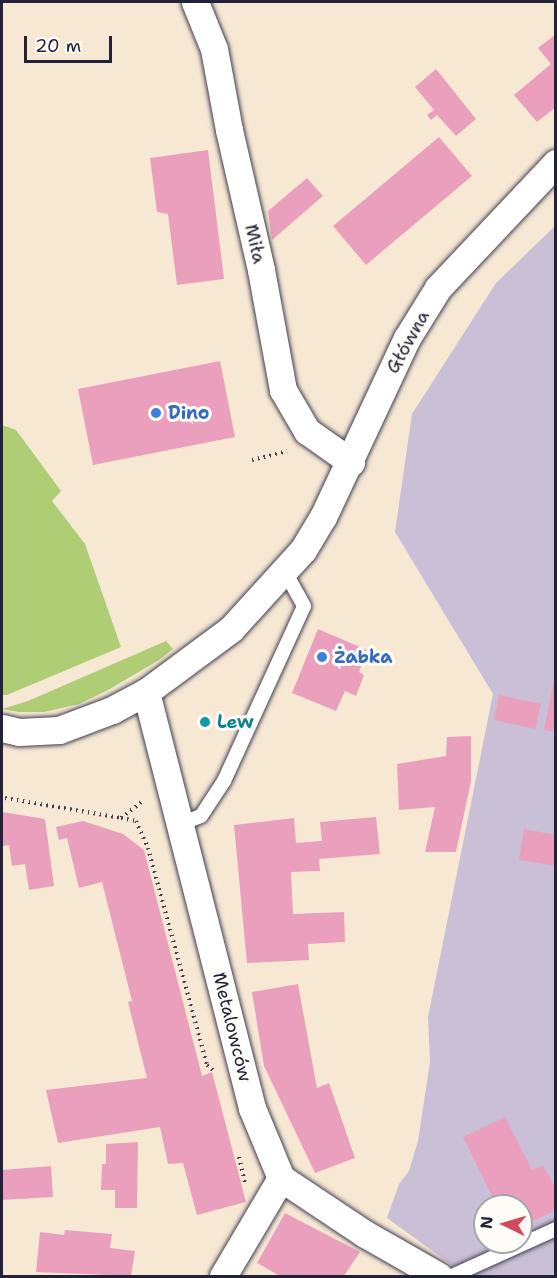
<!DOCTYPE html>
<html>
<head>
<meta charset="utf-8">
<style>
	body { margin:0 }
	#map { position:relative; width:557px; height:1278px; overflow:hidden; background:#f7e8d4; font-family:"Shantell Sans",sans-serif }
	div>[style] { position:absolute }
	.industrial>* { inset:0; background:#c9bfd7 }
	.green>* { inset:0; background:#aecd74 }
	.building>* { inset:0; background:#eaa0bc }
	.path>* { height:4px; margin-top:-2px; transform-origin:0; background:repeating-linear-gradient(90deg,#424052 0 1.5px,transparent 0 6px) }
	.roads { filter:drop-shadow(0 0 2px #424052) drop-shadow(0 0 2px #424052) }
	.service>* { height:14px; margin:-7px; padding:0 7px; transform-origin:7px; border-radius:7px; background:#fff }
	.minor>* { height:27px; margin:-13.5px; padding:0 13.5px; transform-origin:13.5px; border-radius:13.5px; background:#fff }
	.dots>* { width:16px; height:16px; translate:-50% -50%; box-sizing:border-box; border:3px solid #fdfcf7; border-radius:50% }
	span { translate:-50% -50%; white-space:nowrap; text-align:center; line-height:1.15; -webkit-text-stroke:6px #fdfcf7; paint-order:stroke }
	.street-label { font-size:18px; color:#22223b }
	.shop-label { font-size:18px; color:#366cbe; font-weight:700 }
	.left { translate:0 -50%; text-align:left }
	.culture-label { font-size:18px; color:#0d838f; font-weight:700 }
	.frame { position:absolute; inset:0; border:3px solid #22223b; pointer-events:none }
	.north { position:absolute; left:473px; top:1194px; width:60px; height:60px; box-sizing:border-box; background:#fdfcf7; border:2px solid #a5a5ac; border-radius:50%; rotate:275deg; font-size:16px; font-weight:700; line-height:24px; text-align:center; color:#22223b }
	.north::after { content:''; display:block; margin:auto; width:21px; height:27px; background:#d1495b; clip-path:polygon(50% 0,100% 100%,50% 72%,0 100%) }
	.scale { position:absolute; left:24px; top:36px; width:88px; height:27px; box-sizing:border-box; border:3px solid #22223b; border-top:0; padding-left:8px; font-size:18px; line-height:21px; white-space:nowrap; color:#22223b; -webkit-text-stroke:4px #fdfcf7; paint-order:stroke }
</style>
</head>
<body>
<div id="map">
	<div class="industrial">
		<div style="clip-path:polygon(evenodd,555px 226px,555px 1276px,467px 1276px,387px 1218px,399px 1184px,409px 1171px,418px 1141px,430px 1062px,428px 1017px,493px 694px,395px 532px,412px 414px,496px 283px,555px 226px,485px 1206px,521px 1206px,521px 1242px,485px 1242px,485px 1206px)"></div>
	</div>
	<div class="green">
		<div style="clip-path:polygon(2px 425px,16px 430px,61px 491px,52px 501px,85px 544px,121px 647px,7px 695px,2px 695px)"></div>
		<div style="clip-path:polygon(166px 641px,173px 649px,159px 660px,108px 690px,79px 704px,44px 712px,19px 712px,2px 709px,28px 701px)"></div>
	</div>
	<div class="building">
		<div style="clip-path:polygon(556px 34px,556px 107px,537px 122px,514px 95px,551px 64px,538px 48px)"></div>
		<div style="clip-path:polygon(436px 69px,476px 119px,456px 136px,437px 115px,431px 120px,427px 115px,434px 110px,415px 87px)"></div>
		<div style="clip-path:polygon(439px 137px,472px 176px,366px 265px,333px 226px)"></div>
		<div style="clip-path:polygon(208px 150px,224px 279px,177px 285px,168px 214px,157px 212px,150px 158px)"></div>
		<div style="clip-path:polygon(307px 178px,323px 196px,272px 240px,268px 211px)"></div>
		<div style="clip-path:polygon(220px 361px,235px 437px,93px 465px,78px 389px)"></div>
		<div style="clip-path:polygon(318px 629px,367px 650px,359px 672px,364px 675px,356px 696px,345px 691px,336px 711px,292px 693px)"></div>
		<div style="clip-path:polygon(554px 681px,556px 681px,556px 732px,544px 730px)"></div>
		<div style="clip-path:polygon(499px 695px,541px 704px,535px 729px,494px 720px)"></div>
		<div style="clip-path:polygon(471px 736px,471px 781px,456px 852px,425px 852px,435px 807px,399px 810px,397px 764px,446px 756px,447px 737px)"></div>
		<div style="clip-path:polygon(2px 812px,45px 819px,54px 886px,29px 890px,25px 864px,12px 866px,9px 845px,3px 846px)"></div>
		<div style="clip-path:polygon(376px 817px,380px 854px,319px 859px,320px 871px,291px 872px,293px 914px,344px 912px,345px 942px,308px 944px,309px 960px,247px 963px,234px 825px,294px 818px,296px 843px,322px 841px,320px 822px)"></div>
		<div style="clip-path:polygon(83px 821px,123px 834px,144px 850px,202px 1076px,212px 1072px,246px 1202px,197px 1215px,183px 1163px,168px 1164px,160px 1127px,58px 1143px,46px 1090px,147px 1078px,128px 1002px,132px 1001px,102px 882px,79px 888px,67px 838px,59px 840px,56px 827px)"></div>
		<div style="clip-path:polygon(524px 829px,556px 835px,556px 866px,519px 860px)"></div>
		<div style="clip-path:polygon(298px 984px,317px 1088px,329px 1083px,355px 1158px,315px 1173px,264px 1066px,252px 992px)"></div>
		<div style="clip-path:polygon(505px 1117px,532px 1170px,543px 1165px,556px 1189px,556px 1210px,521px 1227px,521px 1206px,497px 1206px,463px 1137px)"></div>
		<div style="clip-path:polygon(138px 1142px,137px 1208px,115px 1208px,115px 1190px,101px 1190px,102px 1164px,106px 1164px,106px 1144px)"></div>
		<div style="clip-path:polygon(51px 1166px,53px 1197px,2px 1200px,2px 1170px)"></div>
		<div style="clip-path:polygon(285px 1213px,360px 1252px,344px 1276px,280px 1276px,257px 1263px)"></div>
		<div style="clip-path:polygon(65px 1230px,112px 1234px,110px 1248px,135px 1251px,131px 1276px,36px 1272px,40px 1232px,64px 1235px)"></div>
	</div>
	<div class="path">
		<div style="left:252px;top:460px;width:36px;rotate:-14deg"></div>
		<div style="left:5px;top:798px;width:118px;rotate:9.8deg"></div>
		<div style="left:121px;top:818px;width:29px;rotate:-38deg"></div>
		<div style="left:121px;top:818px;width:15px;rotate:11deg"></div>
		<div style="left:136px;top:821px;width:30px;rotate:66deg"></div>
		<div style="left:148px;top:848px;width:225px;rotate:74.8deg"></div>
		<div style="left:207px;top:1065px;width:8px;rotate:40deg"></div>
		<div style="left:239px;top:1157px;width:26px;rotate:77deg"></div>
	</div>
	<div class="roads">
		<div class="service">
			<div style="left:180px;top:824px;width:22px;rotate:-21deg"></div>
			<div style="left:201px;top:816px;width:42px;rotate:-56.7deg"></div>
			<div style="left:224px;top:781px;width:192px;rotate:-65.4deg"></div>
			<div style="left:304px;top:606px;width:39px;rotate:-119deg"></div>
			<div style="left:452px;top:1276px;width:114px;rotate:-24.3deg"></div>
		</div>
		<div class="minor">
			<div style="left:195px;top:2px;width:51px;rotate:68deg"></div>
			<div style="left:214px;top:49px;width:82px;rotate:79.5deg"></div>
			<div style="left:229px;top:130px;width:144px;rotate:77.1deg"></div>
			<div style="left:261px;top:270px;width:122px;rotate:79.6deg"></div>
			<div style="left:283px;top:390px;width:48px;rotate:59.7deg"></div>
			<div style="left:307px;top:431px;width:54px;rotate:35.2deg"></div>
			<div style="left:146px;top:692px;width:429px;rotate:75.7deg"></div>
			<div style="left:252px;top:1108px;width:76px;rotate:67.5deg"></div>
			<div style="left:281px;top:1178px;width:101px;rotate:33.7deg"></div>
			<div style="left:365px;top:1234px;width:85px;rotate:29.6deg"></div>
			<div style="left:2px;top:728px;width:17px;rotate:13deg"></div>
			<div style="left:19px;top:732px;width:40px;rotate:-2.9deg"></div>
			<div style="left:59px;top:730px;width:57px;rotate:-20.7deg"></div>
			<div style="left:112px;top:710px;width:38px;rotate:-28deg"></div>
			<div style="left:146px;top:692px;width:106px;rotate:-36.5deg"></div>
			<div style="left:231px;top:629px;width:107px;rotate:-47.7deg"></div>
			<div style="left:303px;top:550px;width:39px;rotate:-59deg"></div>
			<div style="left:323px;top:517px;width:198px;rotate:-64.9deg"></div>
			<div style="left:407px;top:338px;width:59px;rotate:-58.2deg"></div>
			<div style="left:438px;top:288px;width:172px;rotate:-46.7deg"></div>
			<div style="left:223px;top:1276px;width:114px;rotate:-59.4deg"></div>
		</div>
	</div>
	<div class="dots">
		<div style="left:156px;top:413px;background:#3f7fe0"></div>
		<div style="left:322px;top:657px;background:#3f7fe0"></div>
		<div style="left:205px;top:722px;background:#0f9aa8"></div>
	</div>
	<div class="street-label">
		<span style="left:255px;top:244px;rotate:77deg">Miła</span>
		<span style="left:408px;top:342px;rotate:-61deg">Główna</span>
		<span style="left:232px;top:1027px;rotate:76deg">Metalowców</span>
	</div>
	<div class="shop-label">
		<span class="left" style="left:168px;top:413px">Dino</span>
		<span class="left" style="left:334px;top:657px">Żabka</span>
	</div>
	<div class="culture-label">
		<span class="left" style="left:217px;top:722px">Lew</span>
	</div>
	<div class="frame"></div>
	<div class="north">N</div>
	<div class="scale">20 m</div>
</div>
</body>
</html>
